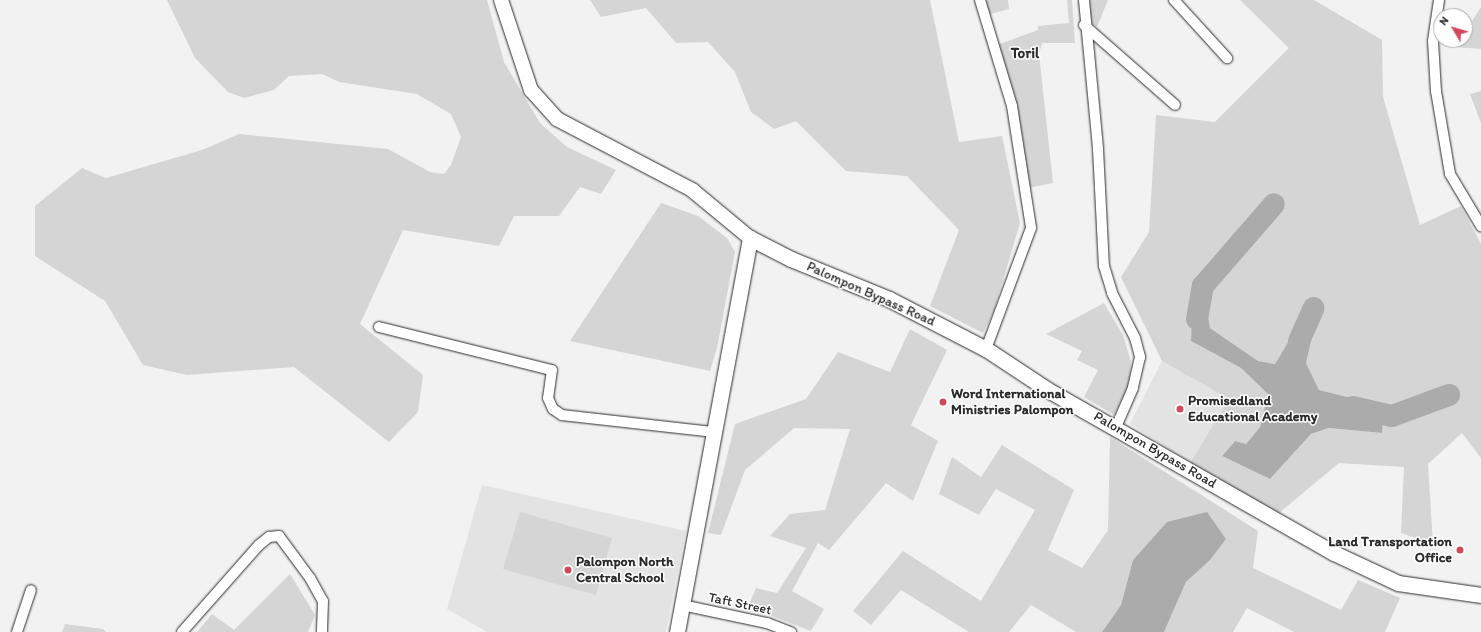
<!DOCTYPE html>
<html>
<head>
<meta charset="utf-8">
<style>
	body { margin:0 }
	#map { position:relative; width:1481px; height:632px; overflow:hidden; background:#f2f2f2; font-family:Itim,sans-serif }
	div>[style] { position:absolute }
	.built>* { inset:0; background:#e3e3e3 }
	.green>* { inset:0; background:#d5d5d5 }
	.water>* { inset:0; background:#ababab }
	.river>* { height:22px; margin:-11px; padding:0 11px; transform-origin:11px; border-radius:11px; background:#ababab }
	.roads { filter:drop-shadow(0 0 1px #2b2b2b) drop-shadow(0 0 1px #2b2b2b) }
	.street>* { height:10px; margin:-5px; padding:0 5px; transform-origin:5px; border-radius:5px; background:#fff }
	.secondary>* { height:14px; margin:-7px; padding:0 7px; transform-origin:7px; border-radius:7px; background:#fff }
	.primary>* { height:15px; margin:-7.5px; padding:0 7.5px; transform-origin:7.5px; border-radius:7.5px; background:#fff }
	.dots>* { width:11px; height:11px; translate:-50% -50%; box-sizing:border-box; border:2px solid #fff; border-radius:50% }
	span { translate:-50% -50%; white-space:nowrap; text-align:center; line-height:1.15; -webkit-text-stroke:3px #fff; paint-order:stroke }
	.street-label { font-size:14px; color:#2b2b2b }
	.poi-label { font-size:14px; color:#2b2b2b; font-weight:700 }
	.left { translate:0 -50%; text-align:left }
	.right { translate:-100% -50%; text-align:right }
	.neighbourhood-label { font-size:15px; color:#2b2b2b; font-weight:700 }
	.north { position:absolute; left:1433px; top:8px; width:40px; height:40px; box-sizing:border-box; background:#fff; border:1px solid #aaa; border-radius:50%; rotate:308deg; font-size:11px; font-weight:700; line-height:16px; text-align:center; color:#2b2b2b }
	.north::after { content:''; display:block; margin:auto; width:14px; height:18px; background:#d1495b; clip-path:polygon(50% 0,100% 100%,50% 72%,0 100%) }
</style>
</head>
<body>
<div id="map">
	<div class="built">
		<div style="clip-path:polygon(1162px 361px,1229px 399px,1190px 463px,1130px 424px)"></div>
		<div style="clip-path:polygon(482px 485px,686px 531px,666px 632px,487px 632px,447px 609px)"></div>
	</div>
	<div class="green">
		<div style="clip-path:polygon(167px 0,487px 0,504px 62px,540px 123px,567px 147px,616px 170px,601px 194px,580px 187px,559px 216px,514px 216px,499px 246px,403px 230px,360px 324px,423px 375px,418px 412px,389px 442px,294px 367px,187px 375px,143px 365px,105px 301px,35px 256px,35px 206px,82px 168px,106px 178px,202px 150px,239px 134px,388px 149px,430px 172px,444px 174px,451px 165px,461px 137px,451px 114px,417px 94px,339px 82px,322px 74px,289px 76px,274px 90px,244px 98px,228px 92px,195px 58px)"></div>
		<div style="clip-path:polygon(590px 0,930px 0,959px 142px,1002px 136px,1020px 223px,994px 311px,983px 333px,930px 306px,959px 230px,907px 176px,846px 171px,796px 121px,774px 129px,751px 112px,735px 72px,708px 42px,676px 43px,646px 8px,601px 17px)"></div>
		<div style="clip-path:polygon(984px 0,1008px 0,1009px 9px,987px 15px)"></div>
		<div style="clip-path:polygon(1067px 0,1072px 0,1075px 43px,1042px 43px,1039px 54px,1053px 183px,1028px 188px,997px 45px,1038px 30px,1038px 26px,1069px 23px)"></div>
		<div style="clip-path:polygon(1087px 0,1108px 0,1097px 27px,1088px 20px)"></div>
		<div style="clip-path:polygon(evenodd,1240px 0,1314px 0,1382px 40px,1383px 97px,1420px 225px,1461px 206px,1481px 244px,1481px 458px,1462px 433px,1428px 464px,1433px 544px,1401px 533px,1404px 467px,1339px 463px,1279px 513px,1190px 463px,1229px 399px,1162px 361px,1121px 277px,1149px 232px,1156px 115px,1215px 122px,1289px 48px,1240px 0,1213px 269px,1220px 274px,1206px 304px,1210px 328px,1258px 361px,1275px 364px,1306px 312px,1306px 363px,1319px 390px,1383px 406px,1382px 433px,1329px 428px,1311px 434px,1270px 479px,1222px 456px,1235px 441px,1246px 444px,1260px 427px,1268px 394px,1241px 368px,1191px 341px,1192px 311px,1213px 269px)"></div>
		<div style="clip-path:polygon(1481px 7px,1481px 49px,1455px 47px,1460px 40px,1465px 40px,1465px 32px)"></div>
		<div style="clip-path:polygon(1481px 91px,1481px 123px,1470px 94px)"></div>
		<div style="clip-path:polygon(661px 203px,698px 216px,727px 238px,735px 252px,717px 348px,710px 371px,570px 341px)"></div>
		<div style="clip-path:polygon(1104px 303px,1123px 335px,1131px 362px,1129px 386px,1114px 415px,1084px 397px,1098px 370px,1077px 360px,1082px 351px,1046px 334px)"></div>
		<div style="clip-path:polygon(910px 329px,947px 350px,911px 425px,938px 441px,913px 501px,886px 483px,829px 550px,818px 543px,792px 591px,824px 609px,811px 631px,748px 607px,756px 588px,777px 593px,806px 548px,770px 536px,790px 514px,825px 510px,850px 429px,794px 428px,745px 470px,721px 535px,708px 533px,735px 424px,806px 399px,838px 352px,890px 372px)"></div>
		<div style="clip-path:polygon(1110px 437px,1258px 531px,1253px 568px,1341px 610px,1358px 580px,1400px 598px,1385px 632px,1294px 632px,1247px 608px,1233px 632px,1164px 632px,1186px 582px,1210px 560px,1167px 522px,1133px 560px,1121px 605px,1102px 632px,1076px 632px,1031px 605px,1009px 632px,969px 632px,901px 590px,871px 625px,853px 611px,903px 551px,981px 601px,1035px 510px,996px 489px,979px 515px,939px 494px,952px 457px,981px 477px,1002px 445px,1074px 490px,1048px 550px,1082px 568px,1108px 530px)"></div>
		<div style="clip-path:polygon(520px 512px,612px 538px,596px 595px,503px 569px)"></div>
		<div style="clip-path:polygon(290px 574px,315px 615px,308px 632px,197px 632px,212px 614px,234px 630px)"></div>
		<div style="clip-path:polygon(65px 624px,103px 629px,106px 632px,62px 632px)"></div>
	</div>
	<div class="water">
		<div style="clip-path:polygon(1212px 269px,1220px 274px,1206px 304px,1210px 328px,1258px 361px,1275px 364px,1306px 312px,1316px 317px,1306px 363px,1319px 390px,1384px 406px,1382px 433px,1329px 428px,1311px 434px,1270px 479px,1222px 456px,1235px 441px,1246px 444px,1260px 427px,1268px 394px,1241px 368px,1191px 341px,1192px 311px)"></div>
		<div style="clip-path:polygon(1207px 512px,1226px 539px,1210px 560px,1186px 582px,1164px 632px,1102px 632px,1121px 605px,1133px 560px,1167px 522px)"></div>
	</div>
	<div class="river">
		<div style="left:1197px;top:319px;width:34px;rotate:-80deg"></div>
		<div style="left:1203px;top:286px;width:108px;rotate:-49.1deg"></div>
		<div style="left:1299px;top:341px;width:36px;rotate:-66deg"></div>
		<div style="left:1353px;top:407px;width:40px;rotate:13deg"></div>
		<div style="left:1392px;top:416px;width:61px;rotate:-20.2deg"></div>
	</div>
	<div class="roads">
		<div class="street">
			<div style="left:980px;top:0;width:111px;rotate:73.2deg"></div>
			<div style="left:1012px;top:106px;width:123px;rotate:81.1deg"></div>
			<div style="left:1031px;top:228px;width:129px;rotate:110.4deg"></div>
			<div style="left:1084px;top:0;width:150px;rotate:84.6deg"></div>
			<div style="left:1098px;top:149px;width:117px;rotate:87.1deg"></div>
			<div style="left:1104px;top:266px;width:28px;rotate:73deg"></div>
			<div style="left:1112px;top:293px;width:51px;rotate:62.9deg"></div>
			<div style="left:1135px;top:338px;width:20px;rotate:75deg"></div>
			<div style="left:1140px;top:357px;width:32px;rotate:103deg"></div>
			<div style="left:1133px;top:388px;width:43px;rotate:113.6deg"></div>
			<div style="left:1174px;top:0;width:79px;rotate:47.6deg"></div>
			<div style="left:1439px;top:0;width:41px;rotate:98.3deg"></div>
			<div style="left:1433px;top:41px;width:50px;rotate:86.6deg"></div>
			<div style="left:1436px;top:91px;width:84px;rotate:80.4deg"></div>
			<div style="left:1450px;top:174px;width:61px;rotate:59.2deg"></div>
			<div style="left:1084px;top:25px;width:121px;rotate:41.3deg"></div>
			<div style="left:379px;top:327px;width:178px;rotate:14deg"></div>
			<div style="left:552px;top:370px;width:28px;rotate:98deg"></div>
			<div style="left:548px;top:398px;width:12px;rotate:66deg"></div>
			<div style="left:553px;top:409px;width:11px;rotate:34deg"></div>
			<div style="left:562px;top:415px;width:153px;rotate:6.4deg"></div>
			<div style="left:682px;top:605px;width:87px;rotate:12deg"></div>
			<div style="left:767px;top:623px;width:26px;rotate:21deg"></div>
			<div style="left:17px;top:632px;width:44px;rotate:-71.6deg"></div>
			<div style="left:182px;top:632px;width:116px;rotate:-48.5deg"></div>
			<div style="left:259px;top:545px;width:13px;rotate:-39deg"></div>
			<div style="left:269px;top:537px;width:10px;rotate:-6deg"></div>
			<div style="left:279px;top:536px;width:52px;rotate:53.6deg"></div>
			<div style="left:310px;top:578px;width:26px;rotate:61deg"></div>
			<div style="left:323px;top:601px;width:31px;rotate:92deg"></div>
		</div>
		<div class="secondary">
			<div style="left:501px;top:0;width:95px;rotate:71.6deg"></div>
			<div style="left:531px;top:90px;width:39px;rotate:48deg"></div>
			<div style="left:557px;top:119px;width:153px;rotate:27.7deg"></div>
			<div style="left:692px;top:190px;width:75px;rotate:39.6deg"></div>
		</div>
		<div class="primary">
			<div style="left:677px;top:632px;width:401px;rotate:-79.5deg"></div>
			<div style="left:750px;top:238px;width:46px;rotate:27.1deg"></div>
			<div style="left:791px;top:259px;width:106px;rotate:22.2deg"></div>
			<div style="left:889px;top:299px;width:109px;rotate:27.3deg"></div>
			<div style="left:986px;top:349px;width:74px;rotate:33.5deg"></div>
			<div style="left:1048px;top:390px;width:329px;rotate:29.7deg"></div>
			<div style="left:1334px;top:553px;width:71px;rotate:25.1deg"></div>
			<div style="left:1398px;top:583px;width:84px;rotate:8.2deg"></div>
		</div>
	</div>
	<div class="dots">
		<div style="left:943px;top:402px;background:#d1495b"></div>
		<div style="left:1180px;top:409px;background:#d1495b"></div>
		<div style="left:1460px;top:550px;background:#d1495b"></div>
		<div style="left:568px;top:570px;background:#d1495b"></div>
	</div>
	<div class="street-label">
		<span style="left:871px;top:294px;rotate:24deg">Palompon Bypass Road</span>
		<span style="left:1155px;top:450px;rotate:30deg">Palompon Bypass Road</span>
		<span style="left:740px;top:604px;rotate:12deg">Taft Street</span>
	</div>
	<div class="poi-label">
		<span class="left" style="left:951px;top:402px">Word International<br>Ministries Palompon</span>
		<span class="left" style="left:1188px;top:409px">Promisedland<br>Educational Academy</span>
		<span class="right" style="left:1452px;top:550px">Land Transportation<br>Office</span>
		<span class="left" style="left:576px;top:570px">Palompon North<br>Central School</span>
	</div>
	<div class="neighbourhood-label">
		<span style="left:1025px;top:54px">Toril</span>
	</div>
	<div class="north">N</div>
</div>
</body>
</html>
